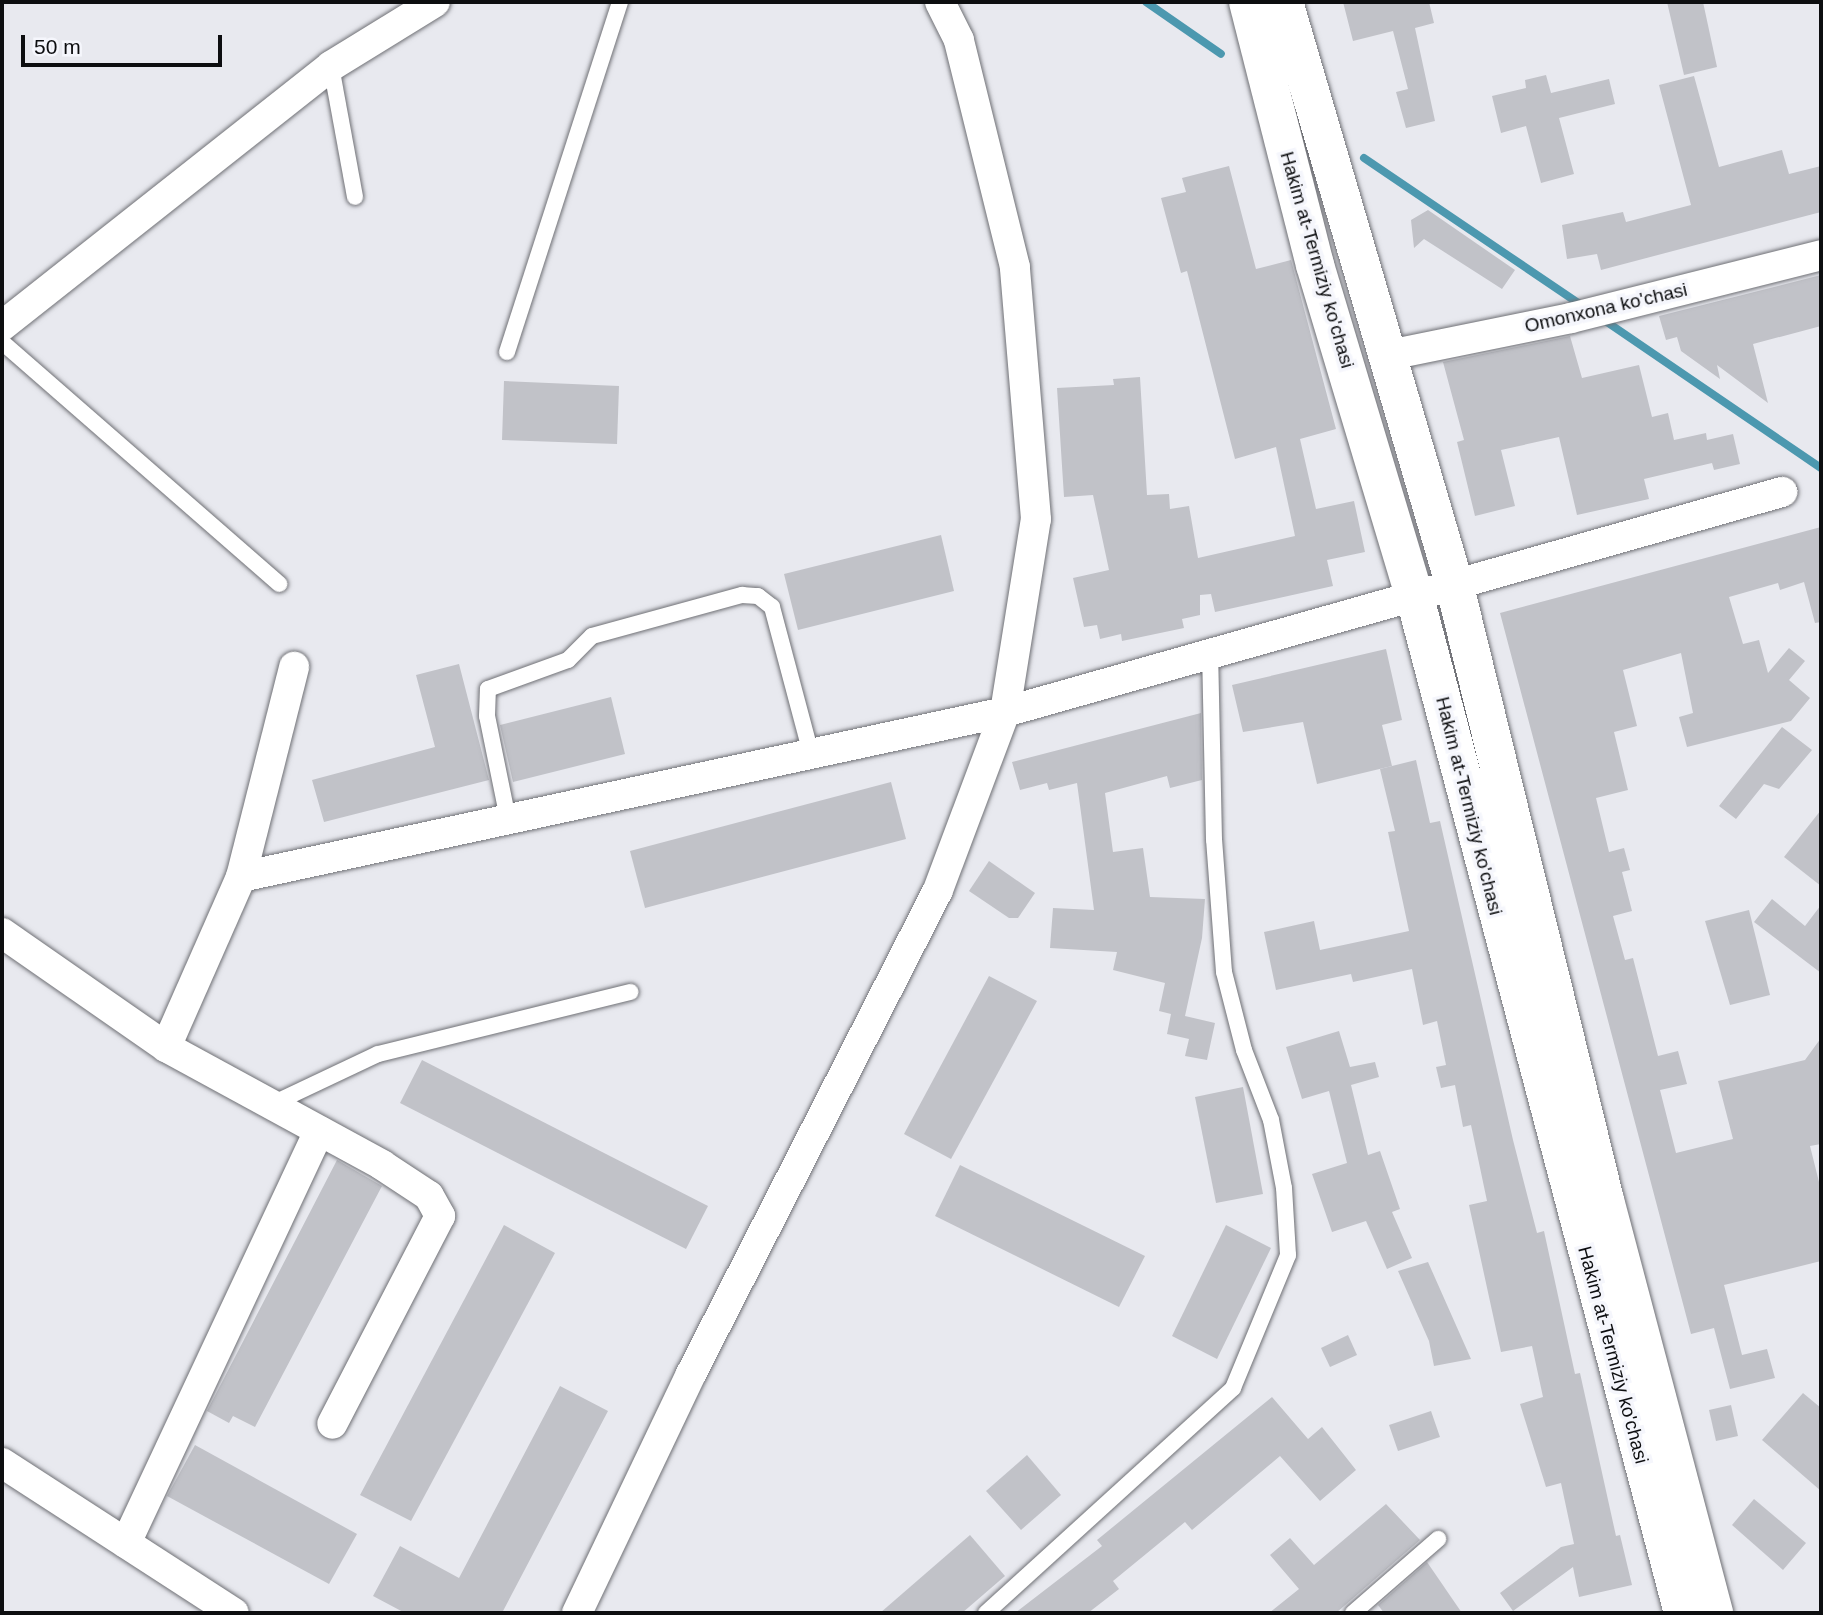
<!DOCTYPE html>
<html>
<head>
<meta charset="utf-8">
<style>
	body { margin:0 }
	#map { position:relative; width:1823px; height:1615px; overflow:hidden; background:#e8e9ef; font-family:Helvetica,sans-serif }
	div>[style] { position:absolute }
	.stream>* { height:8px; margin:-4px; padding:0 4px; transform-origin:4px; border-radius:4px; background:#4c98af }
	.building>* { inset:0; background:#c1c2c8 }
	.roads { filter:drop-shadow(0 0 2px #6f7075) drop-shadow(0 0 2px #6f7075) }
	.service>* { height:16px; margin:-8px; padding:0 8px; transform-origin:8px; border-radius:8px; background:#fff }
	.minor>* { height:30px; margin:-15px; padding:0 15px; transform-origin:15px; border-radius:15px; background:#fff }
	.secondary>* { height:38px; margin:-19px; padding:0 19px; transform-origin:19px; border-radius:19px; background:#fff }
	span { translate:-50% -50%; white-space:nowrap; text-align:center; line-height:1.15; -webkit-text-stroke:7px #f5f6fc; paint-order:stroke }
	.street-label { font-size:19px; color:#0d0e10 }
	.frame { position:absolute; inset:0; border:4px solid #0d0e10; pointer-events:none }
	.scale { position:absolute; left:21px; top:35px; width:201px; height:32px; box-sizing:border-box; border:4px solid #0d0e10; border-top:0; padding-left:9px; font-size:21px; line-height:24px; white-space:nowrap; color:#0d0e10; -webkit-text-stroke:5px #f5f6fc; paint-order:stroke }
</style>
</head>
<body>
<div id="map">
	<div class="stream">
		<div style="left:1146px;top:2px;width:91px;rotate:34.7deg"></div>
		<div style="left:1364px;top:158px;width:266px;rotate:34.1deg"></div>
		<div style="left:1601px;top:318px;width:266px;rotate:34.3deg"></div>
	</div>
	<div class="building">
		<div style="clip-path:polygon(1343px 2px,1429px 2px,1434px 23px,1415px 28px,1435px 121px,1406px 128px,1396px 92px,1408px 89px,1393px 31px,1353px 41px)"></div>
		<div style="clip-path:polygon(1667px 2px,1703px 2px,1717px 67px,1684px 75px)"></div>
		<div style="clip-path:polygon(1546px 75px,1551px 93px,1609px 79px,1615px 104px,1559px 118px,1574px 174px,1541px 183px,1526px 126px,1501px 133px,1492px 96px,1526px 88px,1525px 80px)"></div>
		<div style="clip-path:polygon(1694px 76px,1719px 167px,1782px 150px,1789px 174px,1821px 166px,1821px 212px,1601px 270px,1597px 254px,1567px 259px,1562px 225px,1623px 212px,1626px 222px,1691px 205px,1659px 85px)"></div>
		<div style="clip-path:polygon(1229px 166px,1256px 269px,1291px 260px,1336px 429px,1300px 439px,1316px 509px,1354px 501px,1365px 552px,1327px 560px,1333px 586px,1215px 612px,1211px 594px,1200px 595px,1200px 615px,1182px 619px,1184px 628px,1122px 641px,1121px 634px,1100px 639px,1097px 625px,1084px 627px,1073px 578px,1109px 570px,1093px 495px,1064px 497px,1057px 388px,1114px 385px,1113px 379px,1140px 377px,1147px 495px,1169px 494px,1170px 509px,1189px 506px,1198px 558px,1295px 536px,1276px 447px,1235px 459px,1187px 271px,1181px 273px,1161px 198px,1186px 192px,1182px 178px)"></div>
		<div style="clip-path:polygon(1428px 210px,1515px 270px,1502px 289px,1424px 239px,1414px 248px,1411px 220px)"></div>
		<div style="clip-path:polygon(1821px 275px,1821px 326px,1753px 344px,1768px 403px,1717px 365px,1720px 379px,1681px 351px,1677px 337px,1666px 340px,1659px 316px)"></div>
		<div style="clip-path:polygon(1570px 336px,1582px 378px,1639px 365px,1652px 417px,1668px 413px,1674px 440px,1706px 433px,1707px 440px,1733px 434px,1740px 464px,1714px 470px,1712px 463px,1644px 479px,1649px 499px,1577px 515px,1559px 437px,1501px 450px,1515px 506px,1475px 516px,1457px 442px,1464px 440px,1443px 362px)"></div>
		<div style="clip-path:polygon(504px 381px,619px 386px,617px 444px,502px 440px)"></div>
		<div style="clip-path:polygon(1821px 527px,1821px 622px,1815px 623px,1804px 582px,1780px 590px,1778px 583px,1729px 597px,1743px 644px,1759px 640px,1768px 673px,1789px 648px,1805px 661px,1789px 680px,1810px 698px,1791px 721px,1687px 747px,1679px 717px,1693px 713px,1681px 653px,1623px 670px,1637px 726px,1614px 732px,1628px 790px,1596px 798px,1609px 852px,1624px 848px,1630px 870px,1622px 872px,1632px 911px,1613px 916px,1625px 960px,1633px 958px,1658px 1056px,1678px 1051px,1687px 1084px,1660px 1090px,1676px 1153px,1733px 1139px,1718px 1081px,1805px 1060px,1821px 1038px,1821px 1144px,1810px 1146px,1821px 1190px,1821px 1261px,1724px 1285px,1742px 1355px,1767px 1349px,1775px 1378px,1730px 1389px,1714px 1328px,1691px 1334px,1500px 613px)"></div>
		<div style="clip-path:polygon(941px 535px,954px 591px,798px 630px,784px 574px)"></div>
		<div style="clip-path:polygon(1386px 649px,1402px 720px,1382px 725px,1392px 766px,1317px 784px,1303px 722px,1243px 732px,1232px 685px)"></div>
		<div style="clip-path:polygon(459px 664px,489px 780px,324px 822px,312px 780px,435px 747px,416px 675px)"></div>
		<div style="clip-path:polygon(611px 697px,625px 754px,513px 782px,500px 725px)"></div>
		<div style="clip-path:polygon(1201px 713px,1202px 780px,1170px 788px,1167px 776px,1105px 793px,1113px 852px,1143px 848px,1150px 897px,1205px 899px,1202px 938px,1185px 1016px,1215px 1023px,1207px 1060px,1185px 1056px,1189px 1039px,1167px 1034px,1171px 1014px,1159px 1011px,1165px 983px,1113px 970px,1117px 952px,1050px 948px,1053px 908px,1094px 910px,1077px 783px,1049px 790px,1047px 783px,1020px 790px,1012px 762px)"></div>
		<div style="clip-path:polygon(1782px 727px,1812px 750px,1779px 789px,1764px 784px,1736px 819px,1719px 806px)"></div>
		<div style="clip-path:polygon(1416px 760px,1430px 823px,1440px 821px,1513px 1140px,1537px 1233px,1544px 1231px,1575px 1374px,1580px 1373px,1616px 1536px,1620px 1535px,1632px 1585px,1579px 1597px,1573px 1567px,1513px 1611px,1500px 1593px,1561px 1547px,1574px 1544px,1561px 1483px,1546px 1487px,1520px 1404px,1543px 1397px,1532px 1346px,1501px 1352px,1469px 1205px,1487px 1201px,1471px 1125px,1463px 1127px,1455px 1085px,1441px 1088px,1436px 1067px,1446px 1065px,1437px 1021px,1423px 1025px,1412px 969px,1353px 982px,1351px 974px,1276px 990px,1264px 932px,1314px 921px,1320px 950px,1409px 931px,1388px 832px,1395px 831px,1380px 769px)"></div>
		<div style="clip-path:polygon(891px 782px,906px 839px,645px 908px,630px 851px)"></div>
		<div style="clip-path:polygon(1821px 810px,1821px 886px,1784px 857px)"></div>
		<div style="clip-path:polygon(989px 861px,1035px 893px,1018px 918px,1009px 918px,969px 891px)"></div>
		<div style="clip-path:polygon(1772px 899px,1805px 926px,1821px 905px,1821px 973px,1754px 922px)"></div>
		<div style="clip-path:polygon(1749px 910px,1770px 995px,1730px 1005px,1705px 921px)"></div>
		<div style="clip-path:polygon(989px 976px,1037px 1001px,951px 1159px,904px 1134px)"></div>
		<div style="clip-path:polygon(1339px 1031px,1350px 1067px,1375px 1062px,1379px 1077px,1351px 1085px,1368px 1155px,1380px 1151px,1400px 1209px,1392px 1212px,1412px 1258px,1387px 1269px,1366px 1221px,1332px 1232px,1312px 1174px,1347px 1163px,1329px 1091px,1302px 1099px,1286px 1047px)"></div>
		<div style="clip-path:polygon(422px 1060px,708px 1206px,686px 1249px,400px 1103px)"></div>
		<div style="clip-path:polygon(1243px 1087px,1263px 1194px,1216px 1203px,1195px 1097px)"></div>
		<div style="clip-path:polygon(337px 1160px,382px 1186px,255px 1427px,233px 1416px,229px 1423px,207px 1411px)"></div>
		<div style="clip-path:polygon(960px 1165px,1145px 1256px,1119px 1307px,935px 1216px)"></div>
		<div style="clip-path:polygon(504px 1225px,555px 1253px,411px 1521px,360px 1495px)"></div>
		<div style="clip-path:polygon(1226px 1225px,1271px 1248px,1217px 1359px,1172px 1336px)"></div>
		<div style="clip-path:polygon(1428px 1262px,1471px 1359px,1434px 1366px,1429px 1341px,1398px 1271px)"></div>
		<div style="clip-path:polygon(1348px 1335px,1357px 1355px,1330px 1367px,1321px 1348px)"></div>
		<div style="clip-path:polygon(560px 1386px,608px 1411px,502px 1613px,405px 1613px,373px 1596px,400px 1546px,459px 1578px)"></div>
		<div style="clip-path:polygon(1803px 1393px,1821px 1408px,1821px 1491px,1762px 1440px)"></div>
		<div style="clip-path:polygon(1272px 1397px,1308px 1439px,1322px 1427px,1356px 1470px,1320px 1501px,1280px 1456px,1192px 1530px,1185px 1522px,1113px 1581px,1119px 1589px,1088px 1613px,1015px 1613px,1102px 1546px,1097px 1540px)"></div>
		<div style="clip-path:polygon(1731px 1405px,1738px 1436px,1716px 1441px,1709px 1410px)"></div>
		<div style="clip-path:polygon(1431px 1411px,1440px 1437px,1398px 1451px,1389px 1425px)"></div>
		<div style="clip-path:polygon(195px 1445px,357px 1534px,329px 1584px,167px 1496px)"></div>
		<div style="clip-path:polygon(1027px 1455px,1061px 1495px,1021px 1530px,986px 1491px)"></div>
		<div style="clip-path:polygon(1754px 1499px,1806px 1543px,1783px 1570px,1732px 1525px)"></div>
		<div style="clip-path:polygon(1386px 1504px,1420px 1540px,1336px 1613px,1269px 1613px,1299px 1589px,1270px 1555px,1290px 1538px,1314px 1565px)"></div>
		<div style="clip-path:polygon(970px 1535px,1005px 1576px,962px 1613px,880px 1613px)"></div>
		<div style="clip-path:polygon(1427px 1562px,1462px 1613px,1384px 1613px,1378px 1605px)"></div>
	</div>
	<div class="roads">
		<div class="service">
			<div style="left:331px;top:66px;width:133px;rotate:79.6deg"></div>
			<div style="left:2px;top:342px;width:368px;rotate:41.1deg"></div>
			<div style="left:507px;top:352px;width:368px;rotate:-72.1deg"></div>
			<div style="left:508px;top:819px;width:105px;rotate:-101.5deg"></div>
			<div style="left:487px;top:716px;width:27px;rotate:-88deg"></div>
			<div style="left:488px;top:689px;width:85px;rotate:-19.9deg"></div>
			<div style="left:568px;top:660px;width:34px;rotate:-45deg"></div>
			<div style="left:592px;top:636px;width:156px;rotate:-15.3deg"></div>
			<div style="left:742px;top:595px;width:16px;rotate:4deg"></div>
			<div style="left:758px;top:596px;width:18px;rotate:38deg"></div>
			<div style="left:772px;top:607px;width:152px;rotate:75.1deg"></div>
			<div style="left:270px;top:1105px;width:119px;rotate:-25.3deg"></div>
			<div style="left:378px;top:1054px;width:260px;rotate:-13.8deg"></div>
			<div style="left:986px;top:1613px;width:334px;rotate:-42.3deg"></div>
			<div style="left:1233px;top:1388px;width:144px;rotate:-67.5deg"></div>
			<div style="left:1288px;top:1255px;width:67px;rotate:-93.4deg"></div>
			<div style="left:1284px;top:1188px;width:69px;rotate:-100.8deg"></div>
			<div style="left:1271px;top:1120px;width:75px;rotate:-111.1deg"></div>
			<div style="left:1244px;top:1050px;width:81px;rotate:-104.4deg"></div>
			<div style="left:1224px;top:972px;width:132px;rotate:-94.3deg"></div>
			<div style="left:1214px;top:840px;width:189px;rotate:-91.2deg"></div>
			<div style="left:1353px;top:1613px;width:113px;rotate:-41deg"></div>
		</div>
		<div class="minor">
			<div style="left:2px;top:326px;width:419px;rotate:-38.3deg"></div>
			<div style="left:331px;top:66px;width:122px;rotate:-31.6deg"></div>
			<div style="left:1389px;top:355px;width:186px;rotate:-11.5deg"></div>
			<div style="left:1571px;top:318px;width:258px;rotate:-14.1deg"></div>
			<div style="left:241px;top:877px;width:217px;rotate:-75.8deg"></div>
			<div style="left:2px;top:933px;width:200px;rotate:34.8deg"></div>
			<div style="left:166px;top:1047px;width:246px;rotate:28.6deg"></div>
			<div style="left:382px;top:1165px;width:56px;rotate:33.4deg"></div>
			<div style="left:429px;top:1196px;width:23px;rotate:61deg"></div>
			<div style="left:440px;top:1216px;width:234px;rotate:117.4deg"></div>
			<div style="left:166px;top:1047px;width:186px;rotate:-66.2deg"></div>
			<div style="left:241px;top:877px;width:782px;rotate:-12.19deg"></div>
			<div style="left:1005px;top:712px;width:808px;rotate:-15.81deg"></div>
			<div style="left:2px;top:1463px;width:276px;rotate:32.9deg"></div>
			<div style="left:126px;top:1543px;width:455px;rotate:-64.9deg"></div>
			<div style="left:577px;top:1613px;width:265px;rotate:-64.5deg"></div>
			<div style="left:691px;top:1374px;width:543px;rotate:-62.96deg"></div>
			<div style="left:938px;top:890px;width:190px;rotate:-69.4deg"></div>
			<div style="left:1005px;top:712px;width:195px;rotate:-80.9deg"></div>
			<div style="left:1036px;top:519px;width:253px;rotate:-94.8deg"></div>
			<div style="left:1015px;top:267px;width:234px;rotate:-103.9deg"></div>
			<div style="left:959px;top:40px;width:42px;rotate:-116.6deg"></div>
		</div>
		<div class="secondary">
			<div style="left:1248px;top:2px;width:271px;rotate:75.7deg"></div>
			<div style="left:1315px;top:265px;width:344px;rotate:73.3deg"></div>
			<div style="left:1414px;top:594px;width:1054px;rotate:75.21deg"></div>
			<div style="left:1284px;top:2px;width:605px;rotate:73.69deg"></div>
			<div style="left:1454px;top:583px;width:635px;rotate:76.25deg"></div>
			<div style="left:1605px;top:1200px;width:427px;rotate:75.2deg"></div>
		</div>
	</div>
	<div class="street-label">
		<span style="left:1317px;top:260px;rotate:74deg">Hakim at-Termiziy ko'chasi</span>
		<span style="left:1606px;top:308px;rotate:-13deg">Omonxona ko'chasi</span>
		<span style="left:1469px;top:806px;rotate:76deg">Hakim at-Termiziy ko'chasi</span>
		<span style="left:1613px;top:1355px;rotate:75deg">Hakim at-Termiziy ko'chasi</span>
	</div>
	<div class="frame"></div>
	<div class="scale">50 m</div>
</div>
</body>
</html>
